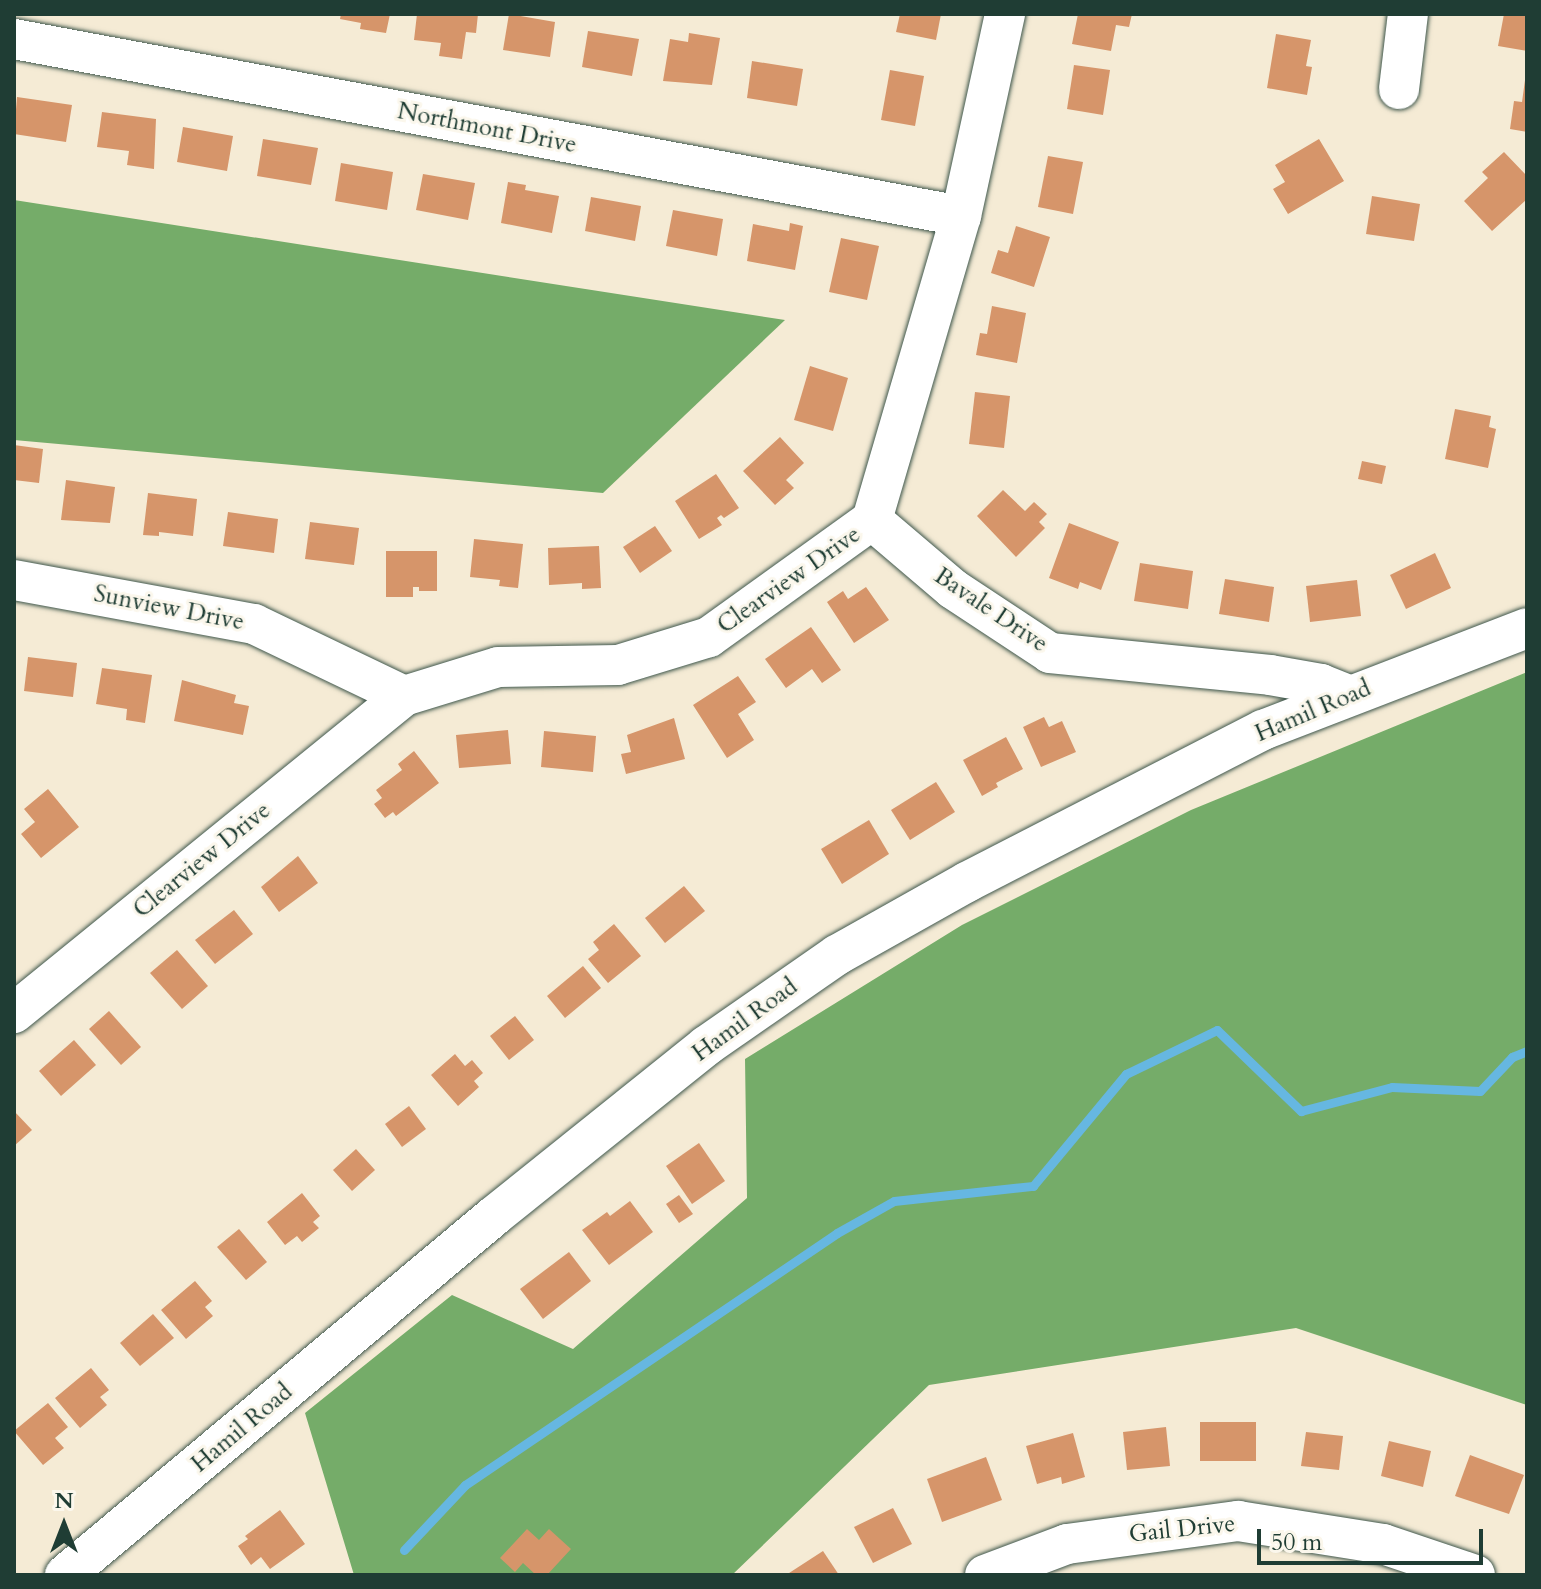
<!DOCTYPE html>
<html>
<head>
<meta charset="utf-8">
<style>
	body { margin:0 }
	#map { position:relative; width:1541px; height:1589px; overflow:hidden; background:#f5ebd5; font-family:Cardo,serif }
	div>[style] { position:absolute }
	.forest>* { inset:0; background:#75ac69 }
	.stream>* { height:9px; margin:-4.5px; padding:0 4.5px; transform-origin:4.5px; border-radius:4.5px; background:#66b7e1 }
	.building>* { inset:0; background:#d6956a }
	.roads { filter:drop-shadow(0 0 2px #3f574c) drop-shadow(0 0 2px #3f574c) }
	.minor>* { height:40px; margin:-20px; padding:0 20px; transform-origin:20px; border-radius:20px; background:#fff }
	span { translate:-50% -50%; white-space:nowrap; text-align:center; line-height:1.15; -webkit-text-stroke:6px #fbf7ec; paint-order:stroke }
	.street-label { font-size:24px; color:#1f3d34 }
	.frame { position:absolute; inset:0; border:16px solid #1f3d34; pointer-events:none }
	.north { position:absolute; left:24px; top:1485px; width:80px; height:80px; -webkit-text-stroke:6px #fbf7ec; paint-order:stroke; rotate:0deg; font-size:22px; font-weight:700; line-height:32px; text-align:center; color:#1f3d34 }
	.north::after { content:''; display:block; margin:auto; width:28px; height:36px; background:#1f3d34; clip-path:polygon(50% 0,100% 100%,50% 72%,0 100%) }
	.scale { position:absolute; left:1257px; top:1529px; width:226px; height:36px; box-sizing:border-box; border:4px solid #1f3d34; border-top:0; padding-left:10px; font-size:24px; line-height:28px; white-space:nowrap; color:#1f3d34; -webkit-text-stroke:6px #fbf7ec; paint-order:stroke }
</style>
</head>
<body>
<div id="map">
	<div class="forest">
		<div style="clip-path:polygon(14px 200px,785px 320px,603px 493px,14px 440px)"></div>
		<div style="clip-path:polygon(1527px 672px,1527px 1405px,1296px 1328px,929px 1385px,732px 1575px,354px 1575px,305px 1413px,452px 1295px,573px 1349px,747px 1198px,745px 1059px,962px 925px,1191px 810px)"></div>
	</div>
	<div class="stream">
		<div style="left:404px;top:1550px;width:89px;rotate:-46.8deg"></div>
		<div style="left:465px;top:1485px;width:449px;rotate:-34.1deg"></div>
		<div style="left:837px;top:1233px;width:65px;rotate:-29.3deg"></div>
		<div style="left:894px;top:1201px;width:140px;rotate:-6.2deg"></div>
		<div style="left:1033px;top:1186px;width:146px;rotate:-50.3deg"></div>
		<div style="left:1126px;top:1074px;width:101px;rotate:-25.8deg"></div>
		<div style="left:1217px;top:1030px;width:117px;rotate:44deg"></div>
		<div style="left:1301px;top:1111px;width:94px;rotate:-14.8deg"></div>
		<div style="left:1392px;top:1087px;width:88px;rotate:2.6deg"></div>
		<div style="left:1480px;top:1091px;width:47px;rotate:-46.7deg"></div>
		<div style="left:1512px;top:1057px;width:16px;rotate:-22deg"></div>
	</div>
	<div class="building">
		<div style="clip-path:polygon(341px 14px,390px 14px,386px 33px,360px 29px,361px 23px,340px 19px)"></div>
		<div style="clip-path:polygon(417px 14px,478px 14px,476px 33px,466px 32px,462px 59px,439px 56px,441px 43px,414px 40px)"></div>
		<div style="clip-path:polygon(509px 14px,555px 22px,550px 57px,503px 50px)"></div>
		<div style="clip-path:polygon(900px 14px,941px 14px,936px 40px,896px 32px)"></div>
		<div style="clip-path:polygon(1078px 14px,1132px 14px,1129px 27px,1116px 25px,1111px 51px,1072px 44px)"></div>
		<div style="clip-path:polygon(1504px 14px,1527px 14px,1527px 51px,1498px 46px)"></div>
		<div style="clip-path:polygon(588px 31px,639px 39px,632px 76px,582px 67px)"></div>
		<div style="clip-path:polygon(689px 33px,720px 38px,712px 85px,663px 81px,670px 39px,688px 42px)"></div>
		<div style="clip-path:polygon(1276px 34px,1311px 40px,1306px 66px,1312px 67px,1307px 95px,1267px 88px)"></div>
		<div style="clip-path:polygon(752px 61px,803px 69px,797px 106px,747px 98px)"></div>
		<div style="clip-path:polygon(1074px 65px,1110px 70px,1103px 115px,1067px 109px)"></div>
		<div style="clip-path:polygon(890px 70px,924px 76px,915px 126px,881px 120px)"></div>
		<div style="clip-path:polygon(1525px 80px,1527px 80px,1527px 132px,1510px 129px,1514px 101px,1522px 102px)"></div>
		<div style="clip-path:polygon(17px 97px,72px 105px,66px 142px,14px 134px)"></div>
		<div style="clip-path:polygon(102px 112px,156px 119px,154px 169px,127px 165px,129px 151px,97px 147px)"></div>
		<div style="clip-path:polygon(183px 127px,233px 136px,227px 171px,177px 162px)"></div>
		<div style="clip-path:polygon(263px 139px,318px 148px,311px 185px,257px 176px)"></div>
		<div style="clip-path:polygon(1319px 139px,1344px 181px,1288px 214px,1273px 189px,1285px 182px,1275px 165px)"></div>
		<div style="clip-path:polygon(1504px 152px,1527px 176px,1527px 199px,1492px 231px,1464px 201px,1488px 178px,1482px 172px)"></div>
		<div style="clip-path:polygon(1048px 156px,1083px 162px,1073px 214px,1038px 207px)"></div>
		<div style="clip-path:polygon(341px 163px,393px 172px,387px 210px,335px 201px)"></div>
		<div style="clip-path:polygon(423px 174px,475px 183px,468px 220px,416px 210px)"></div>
		<div style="clip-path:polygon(508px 182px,526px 185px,525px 190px,559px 196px,552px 233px,501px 223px)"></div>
		<div style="clip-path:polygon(1372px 196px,1420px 204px,1414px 241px,1366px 234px)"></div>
		<div style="clip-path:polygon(591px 197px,641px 206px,635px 241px,585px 231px)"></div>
		<div style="clip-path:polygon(673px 210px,723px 219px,717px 256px,666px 246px)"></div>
		<div style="clip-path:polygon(790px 223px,803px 226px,795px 270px,747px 261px,753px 224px,789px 231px)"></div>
		<div style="clip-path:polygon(1016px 226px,1050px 237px,1034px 287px,991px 273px,998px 250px,1008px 253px)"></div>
		<div style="clip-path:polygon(841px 238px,879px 246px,867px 300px,829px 292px)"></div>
		<div style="clip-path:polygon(992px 306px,1026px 313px,1017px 363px,976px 355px,980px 333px,987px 334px)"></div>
		<div style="clip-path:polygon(810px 366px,848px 378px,833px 431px,794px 420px)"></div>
		<div style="clip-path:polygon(975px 392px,1010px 396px,1004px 448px,969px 444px)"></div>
		<div style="clip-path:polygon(1455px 409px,1491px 416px,1489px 427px,1496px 429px,1488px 468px,1445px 459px)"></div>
		<div style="clip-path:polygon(780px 437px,804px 463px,786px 480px,794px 488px,775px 505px,743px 471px)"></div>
		<div style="clip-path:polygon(14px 445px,43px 449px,39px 483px,14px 480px)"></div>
		<div style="clip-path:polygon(1362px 461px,1386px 466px,1382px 484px,1358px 479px)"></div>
		<div style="clip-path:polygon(716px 474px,739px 508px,724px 518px,721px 515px,717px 518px,722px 525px,699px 539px,675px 501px)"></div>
		<div style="clip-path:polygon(66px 480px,115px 487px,110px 523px,61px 520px)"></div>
		<div style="clip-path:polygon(1003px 490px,1025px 511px,1034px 502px,1047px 514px,1039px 522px,1045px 528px,1016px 557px,977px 516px)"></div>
		<div style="clip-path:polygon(148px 493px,197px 499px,193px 536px,159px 532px,159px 536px,143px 535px)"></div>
		<div style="clip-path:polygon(228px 512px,278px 519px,274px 553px,223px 546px)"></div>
		<div style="clip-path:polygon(310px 522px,359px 528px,354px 565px,305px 559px)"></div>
		<div style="clip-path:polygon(1069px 523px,1119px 542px,1101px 590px,1080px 582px,1078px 589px,1049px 578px)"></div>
		<div style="clip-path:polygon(655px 526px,672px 551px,640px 573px,623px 547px)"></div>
		<div style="clip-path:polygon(474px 539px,523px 544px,518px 588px,499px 586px,500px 580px,470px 577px)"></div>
		<div style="clip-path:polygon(599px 546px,601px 588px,582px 589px,582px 583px,549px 585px,548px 548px)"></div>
		<div style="clip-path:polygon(386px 551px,437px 551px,437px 591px,419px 591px,419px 587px,413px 587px,413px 597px,386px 597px)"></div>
		<div style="clip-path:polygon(1435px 553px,1451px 588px,1406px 609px,1390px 575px)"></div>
		<div style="clip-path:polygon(1140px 563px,1193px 571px,1188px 609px,1134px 601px)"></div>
		<div style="clip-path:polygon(1225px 579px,1274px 587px,1269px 622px,1219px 614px)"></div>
		<div style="clip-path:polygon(1357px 580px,1361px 616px,1310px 622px,1306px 586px)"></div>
		<div style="clip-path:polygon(866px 587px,889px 620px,854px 643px,827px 602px,843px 591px,848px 599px)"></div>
		<div style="clip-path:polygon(811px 627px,841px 670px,822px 683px,812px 669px,786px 688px,765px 659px)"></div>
		<div style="clip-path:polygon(28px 657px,77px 663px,73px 697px,24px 691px)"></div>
		<div style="clip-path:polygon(102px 668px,152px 675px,145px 723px,126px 720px,127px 709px,96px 704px)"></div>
		<div style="clip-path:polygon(738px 676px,756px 702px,738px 714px,754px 740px,727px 758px,693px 705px)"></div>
		<div style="clip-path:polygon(182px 680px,236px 695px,234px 703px,249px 706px,243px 735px,174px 721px)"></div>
		<div style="clip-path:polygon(1044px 717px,1049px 727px,1062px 721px,1076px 752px,1041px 767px,1023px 727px)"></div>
		<div style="clip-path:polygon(674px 718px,685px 759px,626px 774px,621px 754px,631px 752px,627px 735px)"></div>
		<div style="clip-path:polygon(508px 730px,511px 764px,459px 768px,456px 735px)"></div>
		<div style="clip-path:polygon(544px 731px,596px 736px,593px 772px,541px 767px)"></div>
		<div style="clip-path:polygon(1006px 737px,1023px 769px,996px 783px,998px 787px,982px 796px,963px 760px)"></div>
		<div style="clip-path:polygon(414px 751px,439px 783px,396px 816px,393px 812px,385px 818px,374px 804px,382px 798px,376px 790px,402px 770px,398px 764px)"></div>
		<div style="clip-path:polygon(936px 782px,955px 812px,910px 840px,891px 810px)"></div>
		<div style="clip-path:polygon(48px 789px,79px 827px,41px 858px,21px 834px,35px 822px,24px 809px)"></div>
		<div style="clip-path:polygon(869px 820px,889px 854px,842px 884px,821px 849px)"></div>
		<div style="clip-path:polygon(298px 856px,318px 883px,279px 912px,261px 887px)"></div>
		<div style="clip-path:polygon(684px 886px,705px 911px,665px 943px,645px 918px)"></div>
		<div style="clip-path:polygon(234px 910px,253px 934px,215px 964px,195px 940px)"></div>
		<div style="clip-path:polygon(614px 924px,641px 956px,608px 983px,588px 959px,599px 950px,593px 942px)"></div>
		<div style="clip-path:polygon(177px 950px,208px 986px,182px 1009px,150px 973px)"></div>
		<div style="clip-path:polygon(583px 966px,601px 988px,565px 1018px,547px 996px)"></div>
		<div style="clip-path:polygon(109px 1011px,141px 1047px,121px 1065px,89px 1029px)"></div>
		<div style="clip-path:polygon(515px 1016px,534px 1040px,509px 1060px,490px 1036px)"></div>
		<div style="clip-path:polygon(74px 1040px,96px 1065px,61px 1096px,39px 1071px)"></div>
		<div style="clip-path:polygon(455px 1054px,465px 1066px,472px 1060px,483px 1073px,474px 1081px,479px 1087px,458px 1106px,431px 1075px)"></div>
		<div style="clip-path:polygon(409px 1106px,426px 1129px,402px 1147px,385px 1124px)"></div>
		<div style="clip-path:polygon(14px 1111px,32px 1130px,14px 1146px)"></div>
		<div style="clip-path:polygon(699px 1143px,725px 1181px,692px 1204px,666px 1166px)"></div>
		<div style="clip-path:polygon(356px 1149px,375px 1170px,352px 1191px,333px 1170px)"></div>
		<div style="clip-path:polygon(302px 1193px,320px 1216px,313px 1222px,319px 1228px,302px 1242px,297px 1236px,285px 1245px,267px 1222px)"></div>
		<div style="clip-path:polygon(679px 1195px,693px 1214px,679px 1223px,666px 1204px)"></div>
		<div style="clip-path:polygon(630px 1201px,653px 1232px,609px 1265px,582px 1230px,607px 1212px,610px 1216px)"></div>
		<div style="clip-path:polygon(239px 1229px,267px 1262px,246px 1280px,217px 1247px)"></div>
		<div style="clip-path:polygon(569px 1252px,591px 1281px,543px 1319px,520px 1289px)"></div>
		<div style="clip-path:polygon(195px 1281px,212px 1301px,205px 1307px,213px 1316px,186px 1339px,161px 1310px)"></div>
		<div style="clip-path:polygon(153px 1314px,174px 1338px,140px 1366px,120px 1343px)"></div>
		<div style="clip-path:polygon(91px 1368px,109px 1390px,100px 1397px,107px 1405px,80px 1428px,55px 1398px)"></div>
		<div style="clip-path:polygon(48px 1403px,68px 1427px,55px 1438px,64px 1448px,43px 1465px,14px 1431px)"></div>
		<div style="clip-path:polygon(1200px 1422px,1256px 1422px,1256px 1461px,1200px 1461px)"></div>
		<div style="clip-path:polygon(1166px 1427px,1170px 1466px,1127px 1470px,1123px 1432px)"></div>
		<div style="clip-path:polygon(1306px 1432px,1343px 1436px,1339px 1470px,1301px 1466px)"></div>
		<div style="clip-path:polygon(1073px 1433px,1085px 1477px,1062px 1484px,1061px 1477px,1037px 1484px,1026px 1446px)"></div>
		<div style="clip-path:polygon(1389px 1441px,1431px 1451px,1423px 1487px,1381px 1476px)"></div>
		<div style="clip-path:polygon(1470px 1455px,1524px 1475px,1509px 1514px,1455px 1496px)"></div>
		<div style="clip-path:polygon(986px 1457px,1002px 1500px,942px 1522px,927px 1479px)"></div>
		<div style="clip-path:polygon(893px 1508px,912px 1544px,873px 1563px,854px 1527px)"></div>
		<div style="clip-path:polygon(280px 1510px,305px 1544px,270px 1569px,261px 1557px,251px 1565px,238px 1546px,248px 1539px,245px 1536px)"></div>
		<div style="clip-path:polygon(527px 1529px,539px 1540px,549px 1529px,571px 1549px,547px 1575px,536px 1575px,523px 1563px,515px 1572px,500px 1558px)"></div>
		<div style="clip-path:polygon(823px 1551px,839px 1575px,786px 1575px)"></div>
	</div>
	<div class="roads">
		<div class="minor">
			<div style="left:14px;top:39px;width:963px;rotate:10.59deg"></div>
			<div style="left:1399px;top:89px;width:76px;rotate:-83.2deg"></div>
			<div style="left:872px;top:520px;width:106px;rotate:40.4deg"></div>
			<div style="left:953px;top:589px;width:116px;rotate:33.4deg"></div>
			<div style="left:1050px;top:653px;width:221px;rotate:5.7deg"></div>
			<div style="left:1270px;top:675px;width:52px;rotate:10deg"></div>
			<div style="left:1321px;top:684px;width:29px;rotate:22deg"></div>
			<div style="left:14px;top:580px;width:244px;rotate:10.4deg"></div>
			<div style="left:254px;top:624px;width:166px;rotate:25.6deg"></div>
			<div style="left:14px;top:1013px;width:503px;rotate:-39.1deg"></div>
			<div style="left:404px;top:696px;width:98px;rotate:-17.1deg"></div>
			<div style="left:498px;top:667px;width:120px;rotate:-1deg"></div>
			<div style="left:618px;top:665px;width:95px;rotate:-17.1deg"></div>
			<div style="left:709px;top:637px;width:201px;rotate:-35.7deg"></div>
			<div style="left:872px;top:520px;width:317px;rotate:-73.7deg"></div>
			<div style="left:961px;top:216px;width:207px;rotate:-77.7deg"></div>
			<div style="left:65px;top:1575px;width:559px;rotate:-39.92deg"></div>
			<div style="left:494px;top:1216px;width:272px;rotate:-38.7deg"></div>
			<div style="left:706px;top:1046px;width:160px;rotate:-34.8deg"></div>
			<div style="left:837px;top:955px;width:149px;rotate:-29.3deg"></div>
			<div style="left:967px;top:882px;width:333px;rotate:-27.2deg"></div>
			<div style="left:1263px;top:730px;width:283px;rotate:-21.1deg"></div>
			<div style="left:985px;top:1575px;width:88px;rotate:-20.7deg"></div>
			<div style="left:1067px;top:1544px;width:173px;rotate:-7.7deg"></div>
			<div style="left:1238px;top:1521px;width:147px;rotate:9deg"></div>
			<div style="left:1383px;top:1544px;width:97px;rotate:18.6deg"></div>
		</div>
	</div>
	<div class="street-label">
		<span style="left:487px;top:128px;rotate:11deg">Northmont Drive</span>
		<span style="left:789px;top:580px;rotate:-35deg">Clearview Drive</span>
		<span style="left:169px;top:608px;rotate:11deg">Sunview Drive</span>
		<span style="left:991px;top:610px;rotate:34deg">Bavale Drive</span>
		<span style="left:1313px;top:711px;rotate:-23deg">Hamil Road</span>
		<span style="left:202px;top:860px;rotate:-39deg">Clearview Drive</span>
		<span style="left:745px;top:1020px;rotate:-36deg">Hamil Road</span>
		<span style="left:242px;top:1428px;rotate:-40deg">Hamil Road</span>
		<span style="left:1182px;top:1529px;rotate:-6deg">Gail Drive</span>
	</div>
	<div class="frame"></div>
	<div class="north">N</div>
	<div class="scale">50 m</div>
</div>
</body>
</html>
